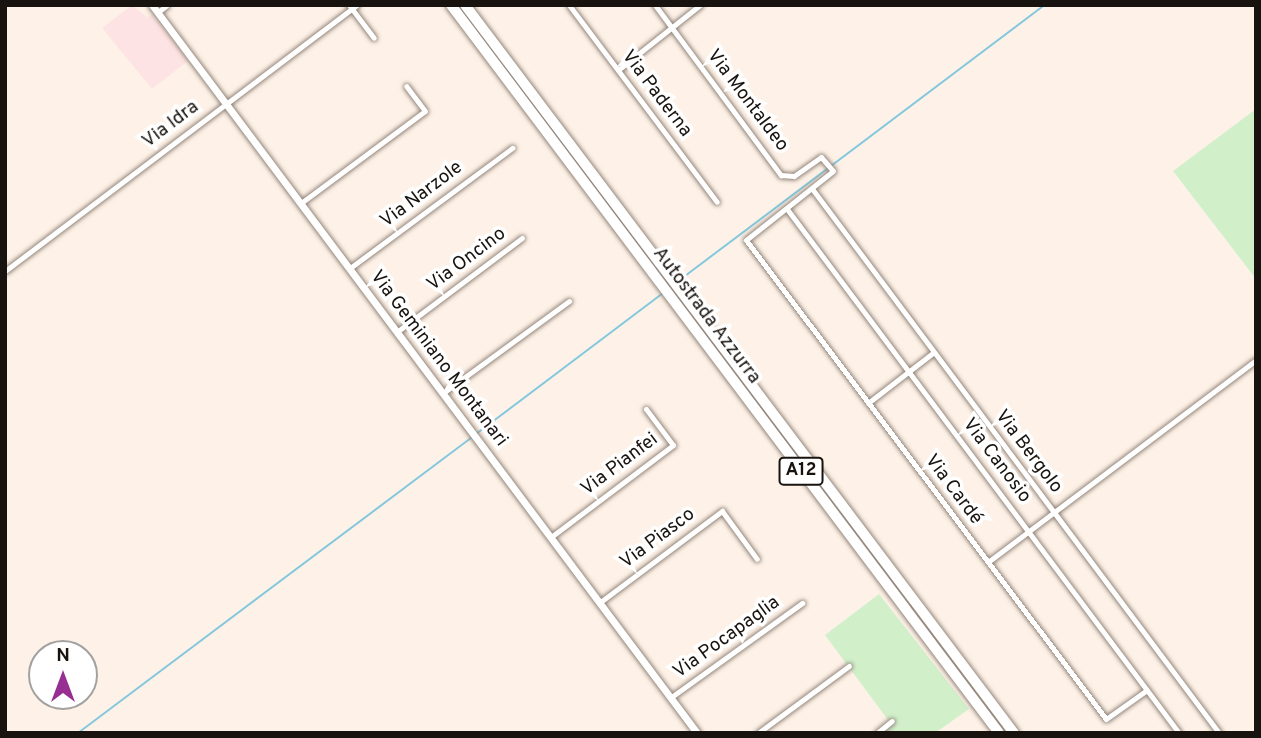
<!DOCTYPE html>
<html>
<head>
<meta charset="utf-8">
<style>
	body { margin:0 }
	#map { position:relative; width:1261px; height:738px; overflow:hidden; background:#fef2e8; font-family:Overpass,sans-serif }
	div>[style] { position:absolute }
	.commercial>* { inset:0; background:#fee3e4 }
	.green>* { inset:0; background:#d1f0ca }
	.stream>* { height:2px; margin:-1px; padding:0 1px; transform-origin:1px; border-radius:1px; background:#84c8de }
	.roads { filter:drop-shadow(0 0 2px #94867b) drop-shadow(0 0 2px #94867b) }
	.street>* { height:5px; margin:-2.5px; padding:0 2.5px; transform-origin:2.5px; border-radius:2.5px; background:#fff }
	.secondary>* { height:7px; margin:-3.5px; padding:0 3.5px; transform-origin:3.5px; border-radius:3.5px; background:#fff }
	.highway>* { height:10px; margin:-5px; padding:0 5px; transform-origin:5px; border-radius:5px; background:#fff }
	span { translate:-50% -50%; white-space:nowrap; text-align:center; line-height:1.15; -webkit-text-stroke:7px #fff; paint-order:stroke }
	.shield-label span { padding:2px 5px; background:#fff; border:2px solid; border-radius:5px; -webkit-text-stroke-width:0 }
	.shield-label { font-size:18px; color:#18130f; font-weight:700 }
	.street-label { font-size:19px; color:#18130f }
	.frame { position:absolute; inset:0; border:7px solid #18130f; pointer-events:none }
	.north { position:absolute; left:28px; top:640px; width:70px; height:70px; box-sizing:border-box; background:#fff; border:2px solid #a3a19f; border-radius:50%; rotate:0deg; font-size:19px; font-weight:700; line-height:28px; text-align:center; color:#18130f }
	.north::after { content:''; display:block; margin:auto; width:24px; height:32px; background:#972f93; clip-path:polygon(50% 0,100% 100%,50% 72%,0 100%) }
</style>
</head>
<body>
<div id="map">
	<div class="commercial">
		<div style="clip-path:polygon(132px 5px,147px 17px,152px 15px,188px 61px,152px 89px,102px 28px)"></div>
	</div>
	<div class="green">
		<div style="clip-path:polygon(1256px 109px,1256px 279px,1173px 171px)"></div>
		<div style="clip-path:polygon(879px 594px,969px 709px,935px 733px,880px 733px,891px 724px,825px 635px)"></div>
	</div>
	<div class="stream">
		<div style="left:677px;top:282px;width:461px;rotate:-37deg"></div>
		<div style="left:476px;top:434px;width:233px;rotate:-37deg"></div>
		<div style="left:78px;top:733px;width:493px;rotate:-36.9deg"></div>
	</div>
	<div class="roads">
		<div class="street">
			<div style="left:349px;top:5px;width:41px;rotate:52.9deg"></div>
			<div style="left:569px;top:5px;width:246px;rotate:53.1deg"></div>
			<div style="left:655px;top:5px;width:212px;rotate:53.5deg"></div>
			<div style="left:781px;top:175px;width:13px;rotate:4deg"></div>
			<div style="left:794px;top:176px;width:33px;rotate:-35deg"></div>
			<div style="left:821px;top:157px;width:18px;rotate:49deg"></div>
			<div style="left:833px;top:171px;width:111px;rotate:141.6deg"></div>
			<div style="left:746px;top:240px;width:599px;rotate:53.07deg"></div>
			<div style="left:1106px;top:719px;width:50px;rotate:-35.3deg"></div>
			<div style="left:158px;top:12px;width:11px;rotate:-38deg"></div>
			<div style="left:618px;top:70px;width:105px;rotate:-38.4deg"></div>
			<div style="left:813px;top:190px;width:678px;rotate:53.21deg"></div>
			<div style="left:301px;top:203px;width:154px;rotate:-36.6deg"></div>
			<div style="left:425px;top:111px;width:31px;rotate:-127deg"></div>
			<div style="left:787px;top:209px;width:654px;rotate:53.2deg"></div>
			<div style="left:350px;top:268px;width:202px;rotate:-36.5deg"></div>
			<div style="left:5px;top:271px;width:441px;rotate:-37.1deg"></div>
			<div style="left:398px;top:331px;width:155px;rotate:-36.9deg"></div>
			<div style="left:443px;top:393px;width:156px;rotate:-36.1deg"></div>
			<div style="left:868px;top:403px;width:83px;rotate:-37.7deg"></div>
			<div style="left:551px;top:537px;width:153px;rotate:-37deg"></div>
			<div style="left:673px;top:445px;width:45px;rotate:-126.9deg"></div>
			<div style="left:988px;top:562px;width:336px;rotate:-37deg"></div>
			<div style="left:599px;top:603px;width:154px;rotate:-36.8deg"></div>
			<div style="left:722px;top:511px;width:59px;rotate:53.9deg"></div>
			<div style="left:670px;top:698px;width:163px;rotate:-35.7deg"></div>
			<div style="left:758px;top:733px;width:113px;rotate:-36.4deg"></div>
			<div style="left:877px;top:733px;width:19px;rotate:-39deg"></div>
		</div>
		<div class="secondary">
			<div style="left:152px;top:5px;width:909px;rotate:53.18deg"></div>
		</div>
		<div class="highway">
			<div style="left:451px;top:5px;width:911px;rotate:53.03deg"></div>
			<div style="left:465px;top:5px;width:912px;rotate:52.98deg"></div>
		</div>
	</div>
	<div class="shield-label">
		<span style="left:801px;top:471px">A12</span>
	</div>
	<div class="street-label">
		<span style="left:656px;top:94px;rotate:53deg">Via Paderna</span>
		<span style="left:747px;top:101px;rotate:53deg">Via Montaldeo</span>
		<span style="left:171px;top:125px;rotate:-37deg">Via Idra</span>
		<span style="left:422px;top:195px;rotate:-37deg">Via Narzole</span>
		<span style="left:467px;top:260px;rotate:-37deg">Via Oncino</span>
		<span style="left:706px;top:316px;rotate:53deg">Autostrada Azzurra</span>
		<span style="left:438px;top:359px;rotate:53deg">Via Geminiano Montanari</span>
		<span style="left:1028px;top:452px;rotate:53deg">Via Bergolo</span>
		<span style="left:996px;top:461px;rotate:53deg">Via Canosio</span>
		<span style="left:620px;top:465px;rotate:-37deg">Via Pianfei</span>
		<span style="left:953px;top:490px;rotate:53deg">Via Cardé</span>
		<span style="left:658px;top:539px;rotate:-37deg">Via Piasco</span>
		<span style="left:727px;top:638px;rotate:-36deg">Via Pocapaglia</span>
	</div>
	<div class="frame"></div>
	<div class="north">N</div>
</div>
</body>
</html>
